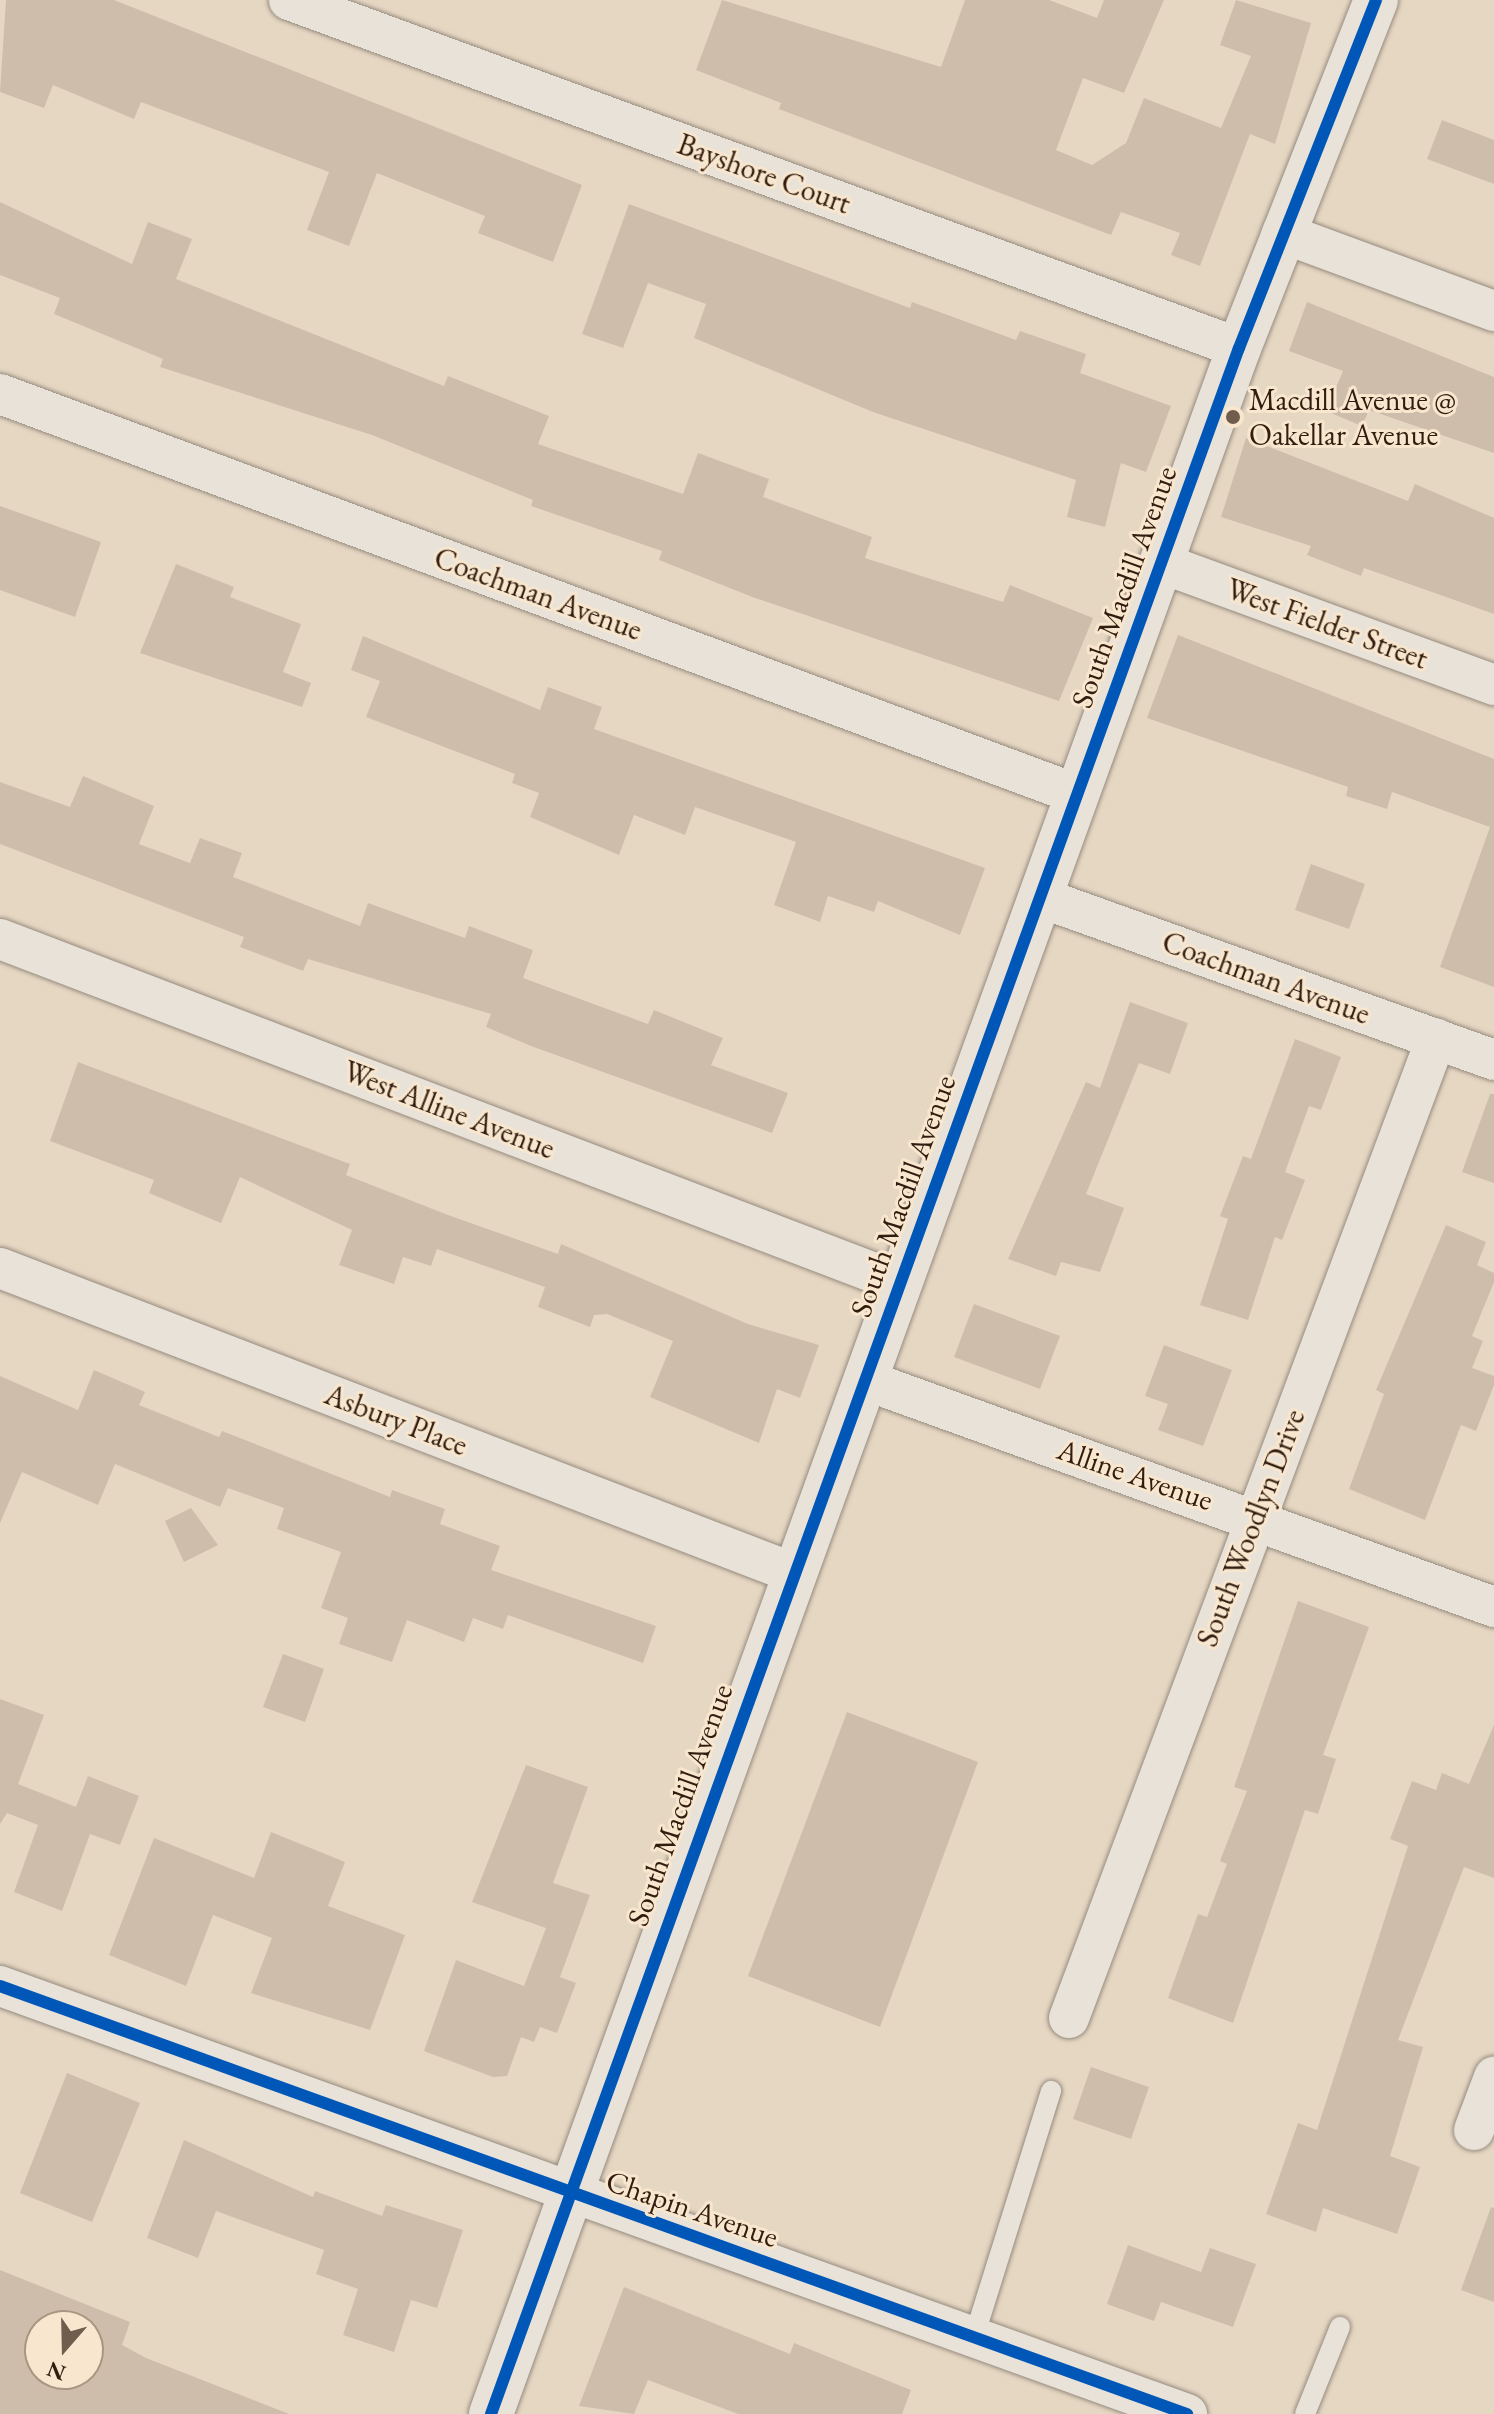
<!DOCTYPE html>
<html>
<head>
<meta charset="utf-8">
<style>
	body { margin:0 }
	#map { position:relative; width:1494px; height:2414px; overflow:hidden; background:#e6d7c3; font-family:"EB Garamond",serif }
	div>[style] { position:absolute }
	.building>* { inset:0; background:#cfbdac }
	.roads { filter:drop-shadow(0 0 2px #968b7e) drop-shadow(0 0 2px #968b7e) }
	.lane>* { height:20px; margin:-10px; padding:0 10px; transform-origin:10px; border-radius:10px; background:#e9e2d8 }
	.street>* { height:40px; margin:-20px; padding:0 20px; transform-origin:20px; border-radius:20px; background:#e9e2d8 }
	.secondary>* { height:44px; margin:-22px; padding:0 22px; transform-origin:22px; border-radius:22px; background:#e9e2d8 }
	.cycleway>* { height:12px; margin:-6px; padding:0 6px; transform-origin:6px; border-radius:6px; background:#0057b8 }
	.dots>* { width:22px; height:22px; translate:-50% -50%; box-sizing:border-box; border:4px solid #f8e7ce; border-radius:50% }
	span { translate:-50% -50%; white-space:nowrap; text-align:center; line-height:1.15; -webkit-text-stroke:6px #f8e7ce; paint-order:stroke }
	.street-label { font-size:30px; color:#321c0f }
	.poi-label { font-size:30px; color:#321c0f }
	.left { translate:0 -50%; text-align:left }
	.north { position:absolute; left:24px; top:2310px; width:80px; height:80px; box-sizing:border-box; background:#f8e7ce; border:2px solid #a99682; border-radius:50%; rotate:200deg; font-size:22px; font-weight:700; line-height:32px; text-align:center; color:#321c0f }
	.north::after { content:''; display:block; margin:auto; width:28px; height:36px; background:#715d4e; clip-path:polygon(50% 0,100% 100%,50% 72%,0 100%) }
</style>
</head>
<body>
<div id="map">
	<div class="building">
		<div style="clip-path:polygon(6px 0,114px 0,582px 185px,553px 262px,478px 233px,485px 216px,377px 173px,349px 246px,307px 230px,329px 172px,141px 102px,134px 119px,53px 85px,44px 108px,0 92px)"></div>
		<div style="clip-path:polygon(722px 0,941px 67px,965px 0,1049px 0,1097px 18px,1104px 0,1164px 0,1124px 93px,1083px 78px,1056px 150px,1092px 165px,1126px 143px,1144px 98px,1221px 128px,1251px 56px,1220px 45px,1236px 0,1311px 23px,1275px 144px,1250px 134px,1200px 266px,1171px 255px,1180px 233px,1121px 212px,1111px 235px,779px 109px,781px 103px,696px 70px)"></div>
		<div style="clip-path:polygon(1442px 120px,1494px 140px,1494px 184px,1427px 159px)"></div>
		<div style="clip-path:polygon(0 202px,132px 264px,148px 222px,192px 239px,176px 279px,444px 386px,448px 376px,549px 416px,538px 444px,683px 494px,698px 453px,769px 479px,763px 497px,872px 537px,865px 558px,1003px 602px,1010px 585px,1093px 618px,1059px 701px,755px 598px,659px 560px,662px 551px,531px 506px,533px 500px,372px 435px,160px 367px,163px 359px,54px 314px,60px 298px,0 275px)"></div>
		<div style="clip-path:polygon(629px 204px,910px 308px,912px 302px,1016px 340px,1020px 331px,1086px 354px,1080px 373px,1171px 406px,1146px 472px,1121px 463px,1105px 527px,1067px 517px,1076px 480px,873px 412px,694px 338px,706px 304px,648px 283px,623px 348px,582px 334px)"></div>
		<div style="clip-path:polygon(1307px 302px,1494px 377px,1494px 453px,1369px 410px,1362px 426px,1326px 411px,1343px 371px,1289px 351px)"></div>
		<div style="clip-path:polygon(1246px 438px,1408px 501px,1415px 484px,1494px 518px,1494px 614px,1364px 568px,1361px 576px,1307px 555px,1311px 546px,1221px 517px)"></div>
		<div style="clip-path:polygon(0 506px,101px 542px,75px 617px,0 590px)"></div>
		<div style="clip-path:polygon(176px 564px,234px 587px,230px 597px,301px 624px,283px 672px,311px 683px,302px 707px,140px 653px)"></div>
		<div style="clip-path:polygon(1178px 635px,1494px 759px,1494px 987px,1440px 967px,1490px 827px,1392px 792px,1387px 809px,1346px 796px,1348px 787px,1147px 718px)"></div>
		<div style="clip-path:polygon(363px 636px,540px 710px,548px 687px,602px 707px,594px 729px,985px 868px,960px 935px,878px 901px,874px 912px,828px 896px,820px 922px,774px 905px,796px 842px,695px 807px,685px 835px,634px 815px,619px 855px,530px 817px,539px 793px,512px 783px,515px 774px,366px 717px,380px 681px,351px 670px)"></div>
		<div style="clip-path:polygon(83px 776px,154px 806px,139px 844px,190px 863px,200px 838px,242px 853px,233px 877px,360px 926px,368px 903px,465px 938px,469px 926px,533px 950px,523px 978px,648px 1024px,654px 1010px,723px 1038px,711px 1065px,788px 1093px,772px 1133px,531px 1046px,486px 1027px,491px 1014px,308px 959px,303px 971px,240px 947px,244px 937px,0 844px,0 782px,70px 807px)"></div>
		<div style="clip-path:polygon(1311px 864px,1365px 884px,1349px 929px,1295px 910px)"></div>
		<div style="clip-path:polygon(1130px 1002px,1188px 1023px,1170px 1074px,1139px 1063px,1086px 1194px,1124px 1208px,1100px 1272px,1061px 1262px,1056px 1276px,1008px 1259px,1086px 1082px,1100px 1088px)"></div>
		<div style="clip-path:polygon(1295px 1039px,1341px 1057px,1321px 1110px,1309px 1106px,1285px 1172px,1305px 1180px,1282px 1240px,1275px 1237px,1248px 1320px,1200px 1305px,1228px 1219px,1220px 1216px,1243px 1156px,1251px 1159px)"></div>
		<div style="clip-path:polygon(78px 1062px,350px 1164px,346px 1175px,448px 1215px,558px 1254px,561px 1244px,748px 1324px,819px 1345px,800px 1398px,777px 1389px,759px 1443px,650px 1397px,673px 1341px,607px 1314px,594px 1315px,590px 1327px,538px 1307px,545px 1287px,437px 1249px,431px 1266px,403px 1257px,394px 1284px,339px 1265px,352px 1230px,240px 1177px,221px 1223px,149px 1193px,154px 1180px,50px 1141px)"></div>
		<div style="clip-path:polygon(1490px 1094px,1494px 1094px,1494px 1183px,1462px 1172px)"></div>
		<div style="clip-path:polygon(1446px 1225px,1486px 1242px,1477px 1265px,1494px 1273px,1494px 1282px,1472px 1336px,1483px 1341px,1472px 1368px,1494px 1376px,1494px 1385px,1476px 1431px,1461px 1425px,1425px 1520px,1349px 1489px,1384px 1394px,1376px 1390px)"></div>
		<div style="clip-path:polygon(974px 1304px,1060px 1336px,1040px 1389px,954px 1357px)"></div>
		<div style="clip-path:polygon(1164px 1345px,1232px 1370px,1203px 1446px,1158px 1430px,1168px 1404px,1145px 1396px)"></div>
		<div style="clip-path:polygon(94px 1370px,145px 1392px,139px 1405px,219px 1437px,222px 1431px,390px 1497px,392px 1490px,445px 1509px,440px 1524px,500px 1546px,491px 1570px,656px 1626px,643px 1663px,508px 1615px,503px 1629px,473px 1618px,464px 1642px,407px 1620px,392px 1662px,339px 1644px,348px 1618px,321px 1608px,341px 1552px,277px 1529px,284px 1508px,228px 1488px,220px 1507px,115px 1464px,98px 1505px,22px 1472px,0 1523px,0 1376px,78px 1410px)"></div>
		<div style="clip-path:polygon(191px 1508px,218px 1545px,184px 1562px,165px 1521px)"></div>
		<div style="clip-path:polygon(1298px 1601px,1369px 1627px,1323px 1755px,1336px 1759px,1318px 1814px,1305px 1810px,1233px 2023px,1168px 1998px,1198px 1914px,1207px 1917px,1227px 1864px,1220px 1861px,1247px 1791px,1234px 1787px)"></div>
		<div style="clip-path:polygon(283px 1654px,324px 1669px,305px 1722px,263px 1707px)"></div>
		<div style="clip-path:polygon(0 1699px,44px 1715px,18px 1784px,76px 1807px,88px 1776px,139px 1796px,120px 1845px,90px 1834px,62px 1911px,14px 1892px,38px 1825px,7px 1813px,0 1824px)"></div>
		<div style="clip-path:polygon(847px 1712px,978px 1762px,880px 2027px,748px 1976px)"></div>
		<div style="clip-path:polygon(1494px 1725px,1494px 1878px,1464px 1867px,1398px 2040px,1423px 2047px,1390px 2156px,1420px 2167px,1397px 2234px,1323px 2208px,1316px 2232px,1266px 2214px,1298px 2123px,1317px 2130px,1408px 1846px,1390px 1839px,1412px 1781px,1436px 1790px,1442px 1773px,1469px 1784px)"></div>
		<div style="clip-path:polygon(526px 1765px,588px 1787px,553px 1883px,590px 1895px,560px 1977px,576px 1983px,557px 2033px,540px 2027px,534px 2042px,521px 2037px,507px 2076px,493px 2077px,424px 2051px,456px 1960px,524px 1986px,546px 1928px,472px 1902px)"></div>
		<div style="clip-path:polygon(271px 1832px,345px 1862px,328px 1906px,405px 1935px,370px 2030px,251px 1993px,272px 1938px,213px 1915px,186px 1986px,109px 1955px,154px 1838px,254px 1878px)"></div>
		<div style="clip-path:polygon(1091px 2067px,1149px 2087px,1131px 2139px,1073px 2119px)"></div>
		<div style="clip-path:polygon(67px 2073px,140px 2103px,92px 2222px,20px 2193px)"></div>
		<div style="clip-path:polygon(184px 2140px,313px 2197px,315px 2191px,382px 2216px,386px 2205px,463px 2230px,437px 2308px,411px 2300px,394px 2352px,343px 2335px,358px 2289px,316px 2274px,324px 2250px,216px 2211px,198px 2258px,147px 2238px)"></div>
		<div style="clip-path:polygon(1491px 2207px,1494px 2208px,1494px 2302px,1461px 2290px)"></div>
		<div style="clip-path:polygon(1128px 2245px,1201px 2272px,1210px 2248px,1256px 2264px,1233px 2327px,1161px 2302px,1154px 2321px,1107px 2304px)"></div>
		<div style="clip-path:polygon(evenodd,0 2270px,130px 2322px,122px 2345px,146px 2358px,289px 2414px,0 2414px,0 2270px,40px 2326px,88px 2326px,88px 2374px,40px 2374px,40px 2326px)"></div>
		<div style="clip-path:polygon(624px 2287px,790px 2354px,794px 2343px,911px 2390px,902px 2414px,738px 2414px,648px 2380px,634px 2414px,579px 2406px)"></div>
	</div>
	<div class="roads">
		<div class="lane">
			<div style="left:974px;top:2337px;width:258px;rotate:-72.6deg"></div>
			<div style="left:1305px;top:2414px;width:94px;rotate:-68.1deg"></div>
		</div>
		<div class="street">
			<div style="left:289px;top:0;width:1012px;rotate:20.12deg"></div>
			<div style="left:1282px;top:233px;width:226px;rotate:20.2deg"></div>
			<div style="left:0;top:394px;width:1148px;rotate:20.39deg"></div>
			<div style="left:1161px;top:563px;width:355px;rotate:20.1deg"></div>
			<div style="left:1039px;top:897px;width:483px;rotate:19.7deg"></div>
			<div style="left:0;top:939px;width:961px;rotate:20.9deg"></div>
			<div style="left:0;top:1268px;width:847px;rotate:21.02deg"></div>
			<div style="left:865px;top:1380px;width:669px;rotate:19.84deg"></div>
			<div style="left:0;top:1986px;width:1262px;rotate:19.83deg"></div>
			<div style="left:1069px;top:2018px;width:1046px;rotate:-69.45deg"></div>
			<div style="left:1474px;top:2130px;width:57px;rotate:-69.3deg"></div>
		</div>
		<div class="secondary">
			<div style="left:491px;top:2414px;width:2197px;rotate:-70.1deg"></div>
			<div style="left:1239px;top:348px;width:374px;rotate:-68.5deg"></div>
		</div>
	</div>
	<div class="cycleway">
		<div style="left:0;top:1986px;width:1262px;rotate:19.83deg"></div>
		<div style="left:491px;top:2414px;width:2197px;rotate:-70.1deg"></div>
		<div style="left:1239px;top:348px;width:374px;rotate:-68.5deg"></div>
	</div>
	<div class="dots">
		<div style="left:1233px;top:417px;background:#715d4e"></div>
	</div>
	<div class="street-label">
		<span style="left:764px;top:174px;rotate:20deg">Bayshore Court</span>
		<span style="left:1124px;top:587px;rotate:-70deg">South Macdill Avenue</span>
		<span style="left:538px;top:594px;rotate:20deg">Coachman Avenue</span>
		<span style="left:1327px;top:624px;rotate:20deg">West Fielder Street</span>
		<span style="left:1266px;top:978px;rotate:20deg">Coachman Avenue</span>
		<span style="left:449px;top:1110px;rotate:21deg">West Alline Avenue</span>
		<span style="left:903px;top:1196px;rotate:-70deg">South Macdill Avenue</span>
		<span style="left:396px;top:1420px;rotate:21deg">Asbury Place</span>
		<span style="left:1135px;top:1475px;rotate:19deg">Alline Avenue</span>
		<span style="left:1251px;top:1528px;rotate:-69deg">South Woodlyn Drive</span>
		<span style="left:680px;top:1805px;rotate:-70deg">South Macdill Avenue</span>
		<span style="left:692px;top:2209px;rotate:19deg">Chapin Avenue</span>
	</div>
	<div class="poi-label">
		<span class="left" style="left:1249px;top:417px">Macdill Avenue @<br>Oakellar Avenue</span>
	</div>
	<div class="north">N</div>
</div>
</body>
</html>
